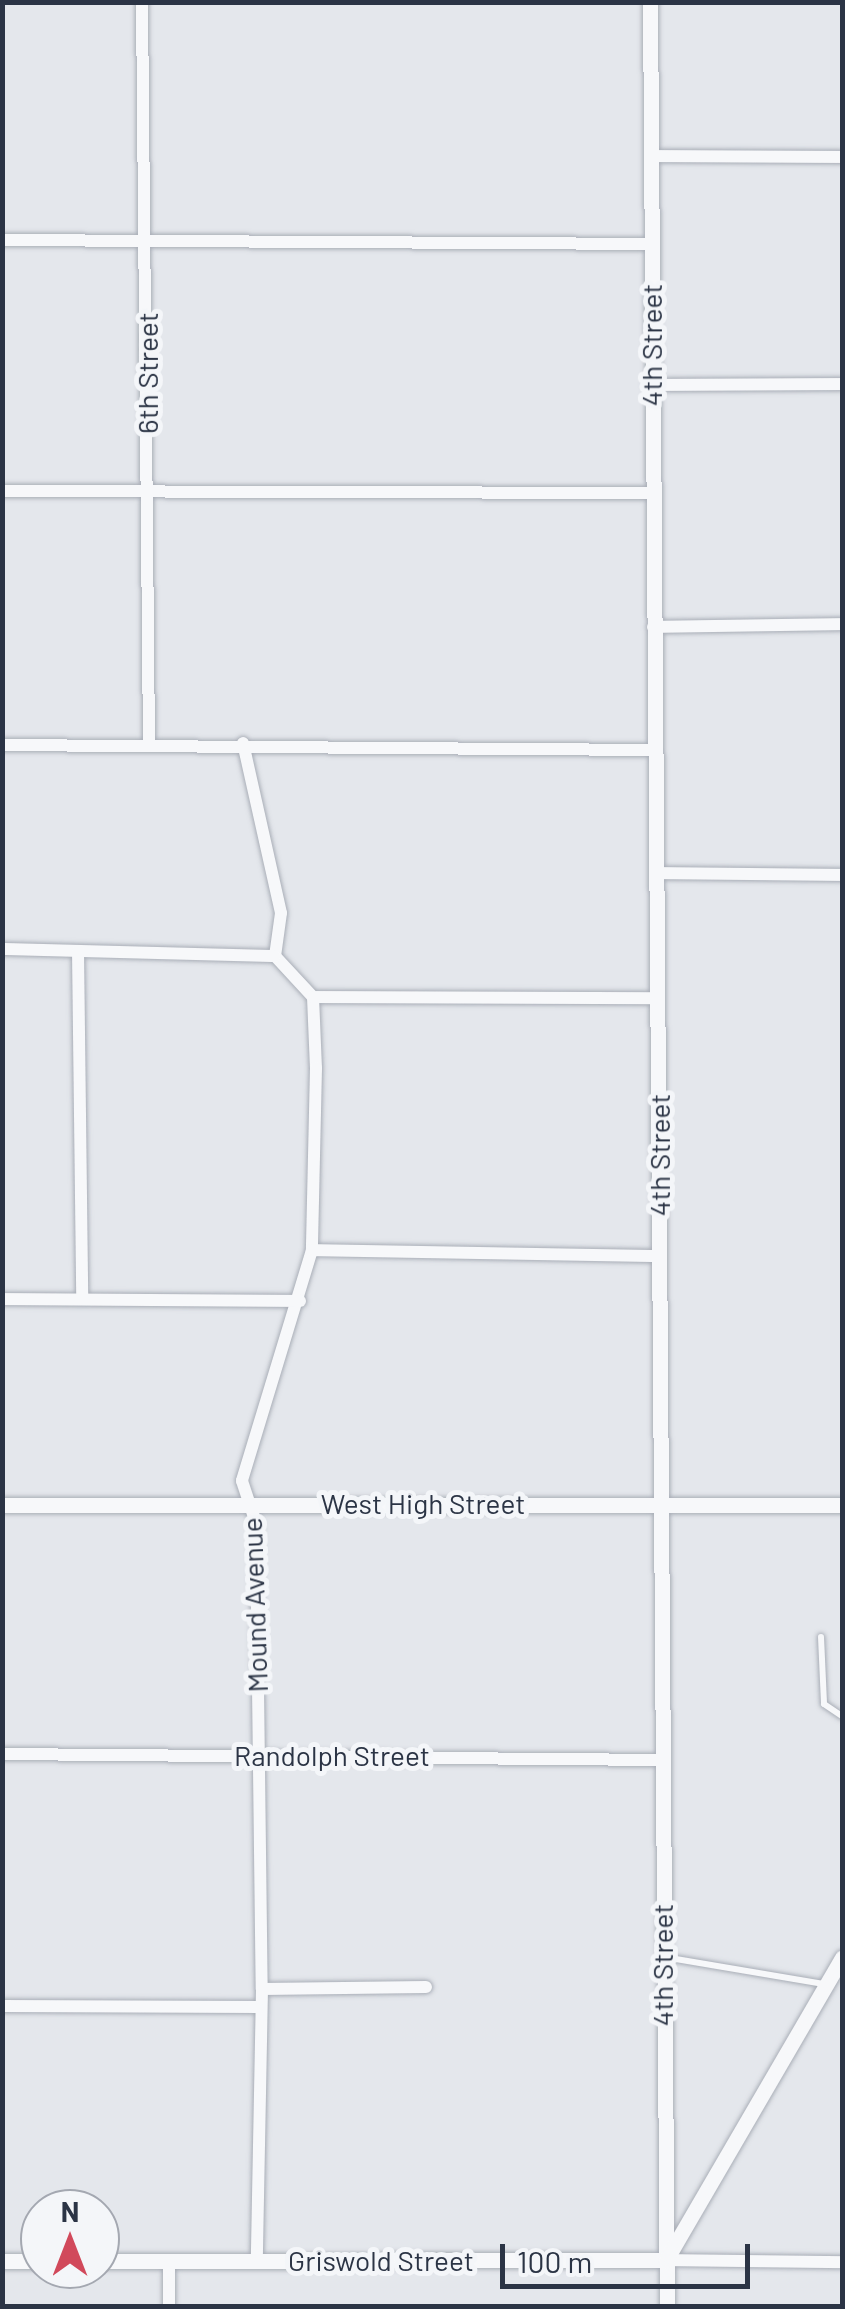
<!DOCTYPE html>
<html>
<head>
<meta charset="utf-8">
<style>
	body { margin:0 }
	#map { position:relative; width:845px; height:2309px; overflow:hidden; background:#e4e7ec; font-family:Barlow,sans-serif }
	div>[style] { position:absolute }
	.roads { filter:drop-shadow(0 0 2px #a9aeb7) drop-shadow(0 0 2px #a9aeb7) }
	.service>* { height:6px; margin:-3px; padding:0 3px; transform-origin:3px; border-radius:3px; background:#f7f8fa }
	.minor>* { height:12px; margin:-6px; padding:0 6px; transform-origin:6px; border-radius:6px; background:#f7f8fa }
	.tertiary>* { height:15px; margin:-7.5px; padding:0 7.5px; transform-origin:7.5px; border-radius:7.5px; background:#f7f8fa }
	span { translate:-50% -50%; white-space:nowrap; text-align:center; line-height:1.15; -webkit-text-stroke:10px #f4f6f9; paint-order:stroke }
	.street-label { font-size:28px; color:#2b3445 }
	.frame { position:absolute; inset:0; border:5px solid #2b3445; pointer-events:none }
	.north { position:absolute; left:20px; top:2189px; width:100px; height:100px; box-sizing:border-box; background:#f4f6f9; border:2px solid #a4a8b1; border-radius:50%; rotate:0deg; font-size:28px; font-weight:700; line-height:40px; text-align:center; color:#2b3445 }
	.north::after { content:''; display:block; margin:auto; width:35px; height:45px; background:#d1495b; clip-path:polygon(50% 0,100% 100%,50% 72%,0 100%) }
	.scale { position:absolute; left:500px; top:2244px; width:250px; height:45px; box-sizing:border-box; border:5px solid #2b3445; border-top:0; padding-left:12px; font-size:30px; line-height:35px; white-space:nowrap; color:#2b3445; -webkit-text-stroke:8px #f4f6f9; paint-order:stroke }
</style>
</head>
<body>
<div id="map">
	<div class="roads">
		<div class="service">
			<div style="left:821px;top:1637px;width:67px;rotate:87.4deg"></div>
			<div style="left:824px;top:1704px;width:22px;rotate:34deg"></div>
			<div style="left:664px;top:1957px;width:162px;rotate:9.6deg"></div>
		</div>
		<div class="minor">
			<div style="left:142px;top:2px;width:743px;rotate:89.46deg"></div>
			<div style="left:650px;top:156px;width:192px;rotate:0.3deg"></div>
			<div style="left:2px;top:240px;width:650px;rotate:0.35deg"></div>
			<div style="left:650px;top:385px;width:192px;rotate:-0.3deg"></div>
			<div style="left:2px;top:491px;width:650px;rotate:0.18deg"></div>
			<div style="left:653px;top:627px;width:189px;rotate:-0.9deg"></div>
			<div style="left:243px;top:743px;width:174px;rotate:77.4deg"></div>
			<div style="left:281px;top:913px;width:43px;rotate:97.9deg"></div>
			<div style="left:275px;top:956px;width:56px;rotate:47.2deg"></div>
			<div style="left:313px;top:997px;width:71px;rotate:87.6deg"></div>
			<div style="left:316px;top:1068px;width:182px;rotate:91.3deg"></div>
			<div style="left:312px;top:1250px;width:241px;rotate:106.9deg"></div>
			<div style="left:242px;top:1481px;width:44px;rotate:71.6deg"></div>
			<div style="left:256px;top:1523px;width:466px;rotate:89.3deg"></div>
			<div style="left:262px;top:1989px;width:271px;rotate:91.1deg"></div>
			<div style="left:2px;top:745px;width:650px;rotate:0.44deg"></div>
			<div style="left:657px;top:873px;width:185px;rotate:0.6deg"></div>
			<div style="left:2px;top:949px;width:273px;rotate:1.5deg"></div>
			<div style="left:78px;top:951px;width:348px;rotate:89.3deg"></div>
			<div style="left:313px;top:997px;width:345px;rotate:0.2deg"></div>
			<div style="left:312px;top:1250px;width:348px;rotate:1deg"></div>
			<div style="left:2px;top:1299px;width:298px;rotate:0.4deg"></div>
			<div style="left:2px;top:1754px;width:659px;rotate:0.52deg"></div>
			<div style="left:262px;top:1989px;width:164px;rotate:-0.7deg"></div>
			<div style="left:2px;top:2006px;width:259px;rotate:0.2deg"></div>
			<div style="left:666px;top:2260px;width:176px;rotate:0.7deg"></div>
			<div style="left:169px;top:2261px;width:45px;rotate:90deg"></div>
		</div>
		<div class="tertiary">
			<div style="left:650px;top:2px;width:2304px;rotate:89.58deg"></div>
			<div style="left:2px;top:1505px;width:840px"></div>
			<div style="left:2px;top:2261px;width:38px"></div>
			<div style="left:100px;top:2261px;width:566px;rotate:-0.1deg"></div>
			<div style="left:666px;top:2260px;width:350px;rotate:-59.8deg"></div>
		</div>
	</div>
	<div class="street-label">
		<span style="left:651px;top:345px;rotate:-90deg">4th Street</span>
		<span style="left:147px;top:373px;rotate:-90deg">6th Street</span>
		<span style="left:659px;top:1155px;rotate:-90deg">4th Street</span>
		<span style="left:423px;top:1503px">West High Street</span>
		<span style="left:254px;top:1605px;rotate:-92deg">Mound Avenue</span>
		<span style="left:332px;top:1755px">Randolph Street</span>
		<span style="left:662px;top:1965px;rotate:-90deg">4th Street</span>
		<span style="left:381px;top:2260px">Griswold Street</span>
	</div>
	<div class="frame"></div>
	<div class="north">N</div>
	<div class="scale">100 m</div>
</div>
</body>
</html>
